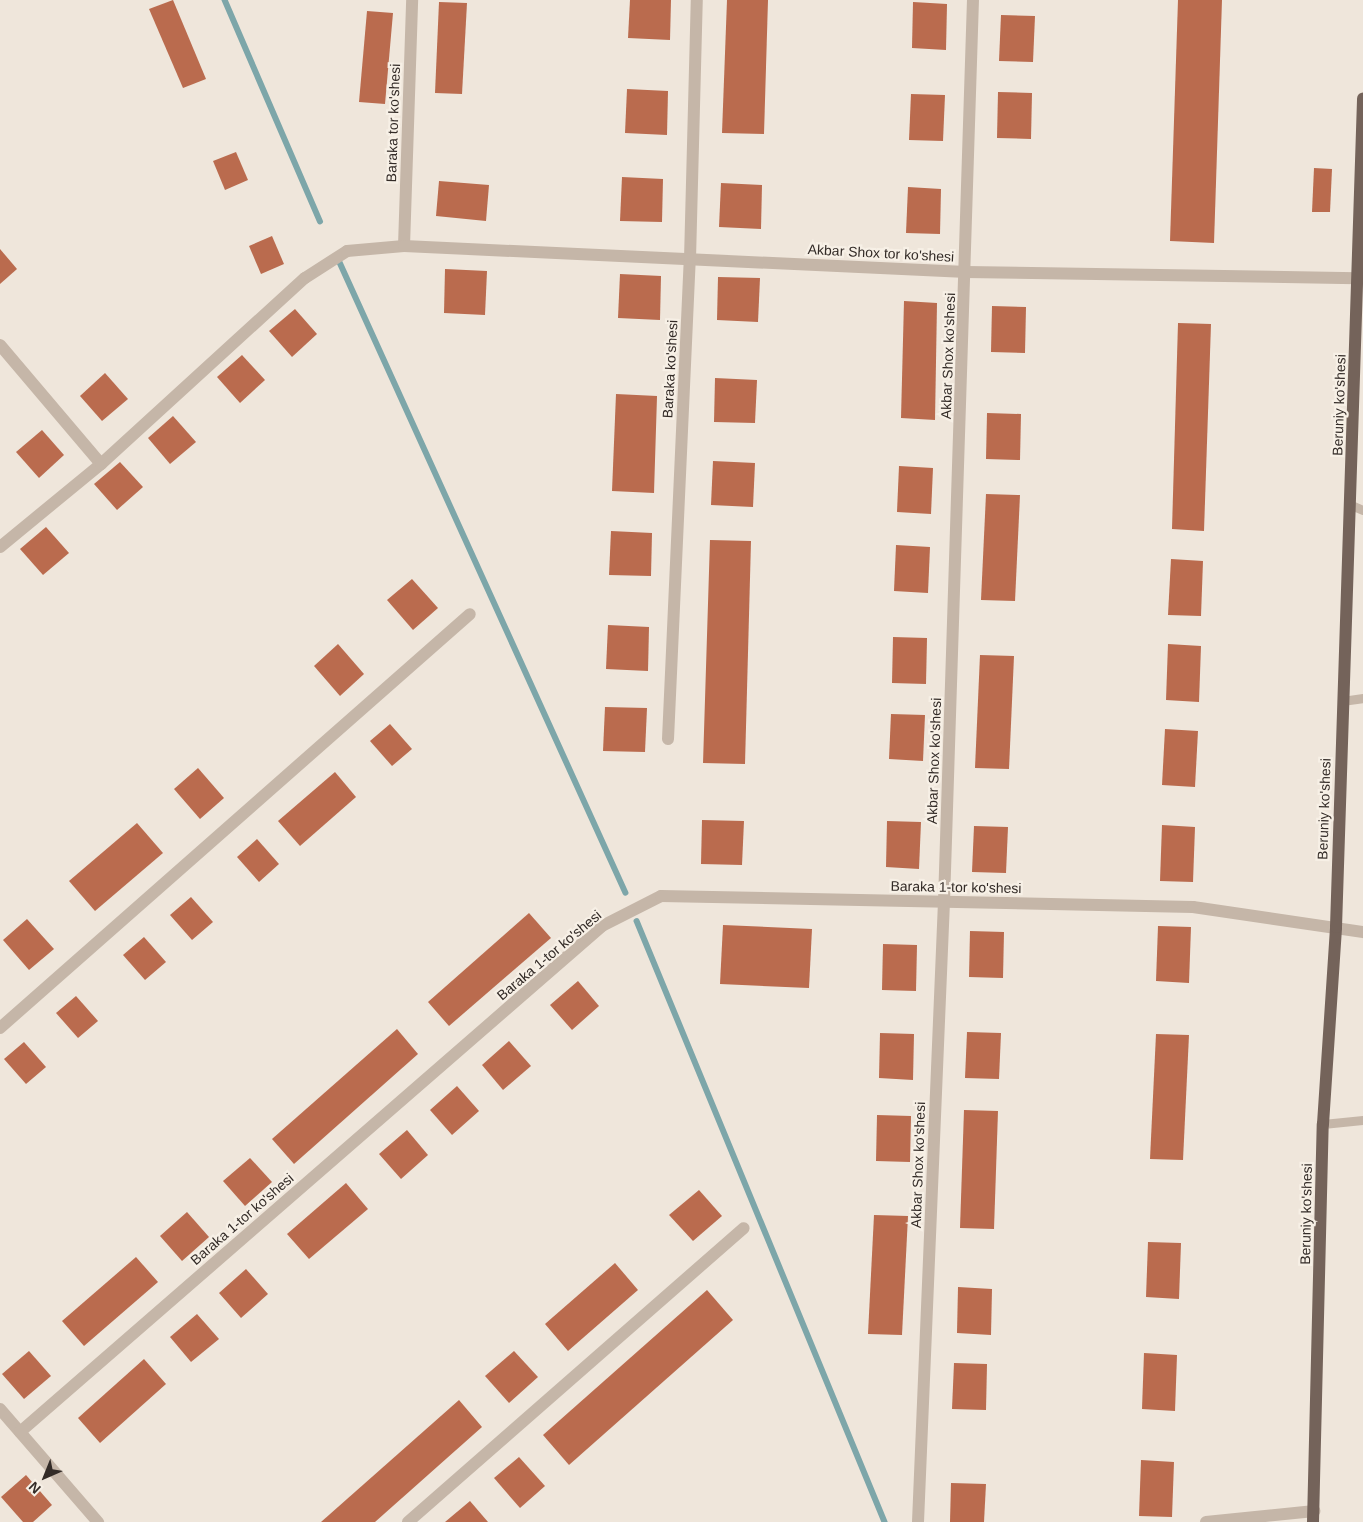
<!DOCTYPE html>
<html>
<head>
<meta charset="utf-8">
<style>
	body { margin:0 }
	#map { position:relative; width:1363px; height:1522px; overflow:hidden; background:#efe6db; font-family:Helvetica,sans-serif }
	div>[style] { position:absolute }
	.stream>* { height:5.5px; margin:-2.75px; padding:0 2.75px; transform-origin:2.75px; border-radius:2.75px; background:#7da6a9 }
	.building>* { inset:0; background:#ba6b4e }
	.service>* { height:9px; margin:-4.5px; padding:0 4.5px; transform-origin:4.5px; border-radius:4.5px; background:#c5b6a8 }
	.minor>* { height:12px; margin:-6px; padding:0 6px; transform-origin:6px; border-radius:6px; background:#c5b6a8 }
	.primary>* { height:12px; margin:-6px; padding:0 6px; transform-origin:6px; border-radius:6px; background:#74635a }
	span { translate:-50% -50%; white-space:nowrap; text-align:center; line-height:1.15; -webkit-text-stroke:4.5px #f7f0e6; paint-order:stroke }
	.street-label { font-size:14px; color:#332b27 }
	.north { position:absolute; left:20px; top:1452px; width:50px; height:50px; -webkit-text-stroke:4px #f7f0e6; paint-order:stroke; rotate:224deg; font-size:14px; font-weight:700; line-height:20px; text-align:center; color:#332b27 }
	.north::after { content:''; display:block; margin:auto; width:18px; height:22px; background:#332b27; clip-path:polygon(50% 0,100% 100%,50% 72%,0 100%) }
</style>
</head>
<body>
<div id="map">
	<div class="stream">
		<div style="left:225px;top:0;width:241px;rotate:66.7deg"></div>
		<div style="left:337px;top:256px;width:699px;rotate:65.6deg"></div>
		<div style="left:637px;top:921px;width:650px;rotate:67.58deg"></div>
	</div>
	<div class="building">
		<div style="clip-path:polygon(173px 0,206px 79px,183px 88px,149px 9px)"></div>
		<div style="clip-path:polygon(630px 0,671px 0,670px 40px,628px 38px)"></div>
		<div style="clip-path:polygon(727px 0,768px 0,764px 134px,722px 133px)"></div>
		<div style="clip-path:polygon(1178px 0,1222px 0,1214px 243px,1170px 241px)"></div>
		<div style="clip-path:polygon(439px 2px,467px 3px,462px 94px,435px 93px)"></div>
		<div style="clip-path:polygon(913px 2px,947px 4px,946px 50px,912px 48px)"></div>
		<div style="clip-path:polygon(367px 11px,393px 13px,385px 104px,359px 102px)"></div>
		<div style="clip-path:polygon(1001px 15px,1035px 16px,1033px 62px,999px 61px)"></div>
		<div style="clip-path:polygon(627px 89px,668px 91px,667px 135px,625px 133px)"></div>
		<div style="clip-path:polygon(998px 92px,1032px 93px,1031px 139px,997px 138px)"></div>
		<div style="clip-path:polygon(911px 94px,945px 95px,943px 141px,909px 140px)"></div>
		<div style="clip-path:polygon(236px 152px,248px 180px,225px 190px,213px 161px)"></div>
		<div style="clip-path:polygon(1314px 168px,1332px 169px,1330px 212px,1312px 212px)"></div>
		<div style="clip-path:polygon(622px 177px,663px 179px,662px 222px,620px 221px)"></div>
		<div style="clip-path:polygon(439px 181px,489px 185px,486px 221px,436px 216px)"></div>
		<div style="clip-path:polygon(721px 183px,762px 185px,761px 229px,719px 227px)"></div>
		<div style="clip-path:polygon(908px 187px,941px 189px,940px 234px,906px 233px)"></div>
		<div style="clip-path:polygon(272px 236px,284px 264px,261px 274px,249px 246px)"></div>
		<div style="clip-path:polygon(0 249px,17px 269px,0 284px)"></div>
		<div style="clip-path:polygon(445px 269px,487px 271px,485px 315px,444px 313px)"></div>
		<div style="clip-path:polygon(620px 274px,661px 276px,660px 320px,618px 318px)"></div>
		<div style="clip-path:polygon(718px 277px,760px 278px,758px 322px,717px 320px)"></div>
		<div style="clip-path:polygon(904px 301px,937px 303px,935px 420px,901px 418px)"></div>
		<div style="clip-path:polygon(992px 306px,1026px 307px,1025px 353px,991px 352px)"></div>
		<div style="clip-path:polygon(295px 309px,317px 334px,292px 357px,269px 331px)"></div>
		<div style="clip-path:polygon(1178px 323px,1211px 324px,1204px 531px,1172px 529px)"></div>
		<div style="clip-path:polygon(242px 355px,265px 380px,240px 403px,217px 377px)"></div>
		<div style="clip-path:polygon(105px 373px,128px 399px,102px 421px,80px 396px)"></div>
		<div style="clip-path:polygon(715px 378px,757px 380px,755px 423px,714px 422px)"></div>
		<div style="clip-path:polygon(616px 394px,657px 396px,654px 493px,612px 491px)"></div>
		<div style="clip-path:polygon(987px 413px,1021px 414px,1020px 460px,986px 459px)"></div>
		<div style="clip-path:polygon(173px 416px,196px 442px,170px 464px,148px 438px)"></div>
		<div style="clip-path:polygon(42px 430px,64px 455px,39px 478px,16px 452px)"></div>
		<div style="clip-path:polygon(713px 461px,755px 463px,753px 507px,711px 505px)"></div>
		<div style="clip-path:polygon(120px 462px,143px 487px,117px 510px,94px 484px)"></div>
		<div style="clip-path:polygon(899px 466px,933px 468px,931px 514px,897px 512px)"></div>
		<div style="clip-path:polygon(986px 494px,1020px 495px,1015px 601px,981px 600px)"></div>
		<div style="clip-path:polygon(46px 527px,69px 553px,43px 575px,20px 549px)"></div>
		<div style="clip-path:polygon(611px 531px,652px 533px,651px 576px,609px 575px)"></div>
		<div style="clip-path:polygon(710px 540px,751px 541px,745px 764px,703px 763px)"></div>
		<div style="clip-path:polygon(896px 545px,930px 547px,928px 593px,894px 591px)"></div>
		<div style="clip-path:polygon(1171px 559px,1203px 561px,1201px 616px,1168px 615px)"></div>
		<div style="clip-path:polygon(412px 579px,438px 608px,413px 630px,387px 600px)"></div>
		<div style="clip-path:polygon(608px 625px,649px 627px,648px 671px,606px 669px)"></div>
		<div style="clip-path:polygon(893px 637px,927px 638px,926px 684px,892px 683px)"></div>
		<div style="clip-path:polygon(338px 644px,364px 674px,340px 696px,314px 666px)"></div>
		<div style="clip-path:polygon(1168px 644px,1201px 646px,1199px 702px,1166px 700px)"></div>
		<div style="clip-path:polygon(980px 655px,1014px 656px,1009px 769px,975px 768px)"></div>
		<div style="clip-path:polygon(605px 707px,647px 708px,645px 752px,603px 751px)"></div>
		<div style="clip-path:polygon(891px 714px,925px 715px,923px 761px,889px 759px)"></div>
		<div style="clip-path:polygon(390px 724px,412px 749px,392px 766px,370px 741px)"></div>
		<div style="clip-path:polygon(1165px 729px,1198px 731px,1195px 787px,1162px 785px)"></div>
		<div style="clip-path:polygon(198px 768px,224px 798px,200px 819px,174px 789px)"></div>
		<div style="clip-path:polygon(335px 772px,356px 797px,300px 846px,278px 821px)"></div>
		<div style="clip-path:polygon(702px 820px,744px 821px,742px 865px,701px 864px)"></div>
		<div style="clip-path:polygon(887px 821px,921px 822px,919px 869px,886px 867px)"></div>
		<div style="clip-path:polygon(137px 823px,163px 853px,95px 911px,69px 881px)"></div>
		<div style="clip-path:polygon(1162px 825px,1195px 827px,1193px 882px,1160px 881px)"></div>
		<div style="clip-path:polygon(974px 826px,1008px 827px,1006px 873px,972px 872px)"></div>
		<div style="clip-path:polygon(257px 839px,279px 864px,259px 882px,237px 857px)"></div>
		<div style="clip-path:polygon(191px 897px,213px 922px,192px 940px,170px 915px)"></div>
		<div style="clip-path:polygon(529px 913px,551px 938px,449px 1026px,428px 1002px)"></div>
		<div style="clip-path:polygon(27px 919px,54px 949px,29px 970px,3px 940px)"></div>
		<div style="clip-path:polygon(723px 925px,812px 929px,809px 988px,720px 984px)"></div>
		<div style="clip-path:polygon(1158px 926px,1191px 927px,1189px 983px,1156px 981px)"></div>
		<div style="clip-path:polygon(970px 931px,1004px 932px,1003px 978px,969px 977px)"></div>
		<div style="clip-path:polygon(144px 937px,166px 962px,145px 980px,123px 955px)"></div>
		<div style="clip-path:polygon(883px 944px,917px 945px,916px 991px,882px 990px)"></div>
		<div style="clip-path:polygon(578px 981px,599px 1006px,572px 1030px,550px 1005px)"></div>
		<div style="clip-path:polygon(76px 996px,98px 1021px,78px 1038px,56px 1013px)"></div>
		<div style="clip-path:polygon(397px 1029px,418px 1054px,294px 1164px,272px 1139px)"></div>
		<div style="clip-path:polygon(967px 1032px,1001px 1033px,999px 1079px,965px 1078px)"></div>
		<div style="clip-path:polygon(880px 1033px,914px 1034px,913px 1080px,879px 1078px)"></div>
		<div style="clip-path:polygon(1156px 1034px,1189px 1035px,1183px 1160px,1150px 1159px)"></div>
		<div style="clip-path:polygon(509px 1041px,531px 1066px,503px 1090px,482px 1065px)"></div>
		<div style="clip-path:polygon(24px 1042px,46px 1067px,26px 1084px,4px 1059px)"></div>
		<div style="clip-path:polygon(457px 1086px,479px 1111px,452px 1135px,430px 1110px)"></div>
		<div style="clip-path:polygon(964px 1110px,998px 1111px,994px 1229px,960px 1228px)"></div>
		<div style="clip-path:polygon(877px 1115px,911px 1116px,910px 1162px,876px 1161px)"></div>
		<div style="clip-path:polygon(407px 1130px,428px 1155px,401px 1179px,379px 1154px)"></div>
		<div style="clip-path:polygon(250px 1158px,272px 1182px,245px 1206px,223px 1181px)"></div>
		<div style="clip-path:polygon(346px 1183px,368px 1209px,309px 1259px,287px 1234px)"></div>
		<div style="clip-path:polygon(699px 1190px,722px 1216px,693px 1241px,669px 1215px)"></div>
		<div style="clip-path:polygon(187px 1212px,209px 1237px,182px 1261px,160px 1236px)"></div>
		<div style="clip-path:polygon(874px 1215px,908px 1216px,902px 1335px,868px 1334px)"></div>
		<div style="clip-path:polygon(1148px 1242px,1181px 1243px,1179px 1299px,1146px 1297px)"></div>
		<div style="clip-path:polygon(136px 1257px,158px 1282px,84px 1346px,62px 1321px)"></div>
		<div style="clip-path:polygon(615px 1263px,638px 1290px,568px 1351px,545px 1324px)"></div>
		<div style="clip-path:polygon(246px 1269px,268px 1294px,241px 1318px,219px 1293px)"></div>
		<div style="clip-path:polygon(958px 1287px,992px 1289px,991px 1335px,957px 1333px)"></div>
		<div style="clip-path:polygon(707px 1290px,733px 1320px,569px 1465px,543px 1435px)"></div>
		<div style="clip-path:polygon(197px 1314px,219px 1339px,191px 1362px,170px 1337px)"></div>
		<div style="clip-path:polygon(29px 1351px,51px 1376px,24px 1399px,2px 1374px)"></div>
		<div style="clip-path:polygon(514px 1351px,538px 1377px,509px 1403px,485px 1376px)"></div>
		<div style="clip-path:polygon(1144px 1353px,1177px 1355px,1175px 1411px,1142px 1409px)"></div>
		<div style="clip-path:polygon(144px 1359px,166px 1384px,100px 1443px,78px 1418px)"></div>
		<div style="clip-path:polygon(954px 1363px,987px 1364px,986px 1410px,952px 1409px)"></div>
		<div style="clip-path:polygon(459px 1400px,482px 1427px,375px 1522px,321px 1522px)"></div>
		<div style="clip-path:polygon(519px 1457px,545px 1486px,520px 1508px,494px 1478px)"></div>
		<div style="clip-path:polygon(1141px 1460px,1174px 1462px,1172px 1517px,1139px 1516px)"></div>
		<div style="clip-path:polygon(26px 1475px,52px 1505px,33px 1522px,23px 1522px,1px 1497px)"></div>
		<div style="clip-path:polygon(951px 1483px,986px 1484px,984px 1522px,950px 1522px)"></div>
		<div style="clip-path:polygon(470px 1501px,488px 1522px,445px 1522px)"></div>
	</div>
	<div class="service">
		<div style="left:1351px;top:505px;width:13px;rotate:23deg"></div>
		<div style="left:1342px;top:701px;width:21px;rotate:-8deg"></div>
		<div style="left:1323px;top:1124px;width:40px;rotate:-5.7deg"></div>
	</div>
	<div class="minor">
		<div style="left:404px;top:246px;width:246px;rotate:-88.1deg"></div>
		<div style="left:0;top:345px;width:156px;rotate:49.7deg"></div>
		<div style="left:0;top:547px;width:131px;rotate:-39.4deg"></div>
		<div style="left:101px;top:464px;width:276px;rotate:-42.4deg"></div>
		<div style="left:305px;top:278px;width:50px;rotate:-32.7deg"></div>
		<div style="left:347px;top:251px;width:57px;rotate:-5deg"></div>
		<div style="left:404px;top:246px;width:563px;rotate:2.65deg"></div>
		<div style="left:966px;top:272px;width:391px;rotate:0.9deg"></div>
		<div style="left:668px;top:739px;width:481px;rotate:-87.4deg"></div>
		<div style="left:690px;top:259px;width:259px;rotate:-88.5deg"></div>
		<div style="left:0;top:1028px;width:626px;rotate:-41.38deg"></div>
		<div style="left:0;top:1409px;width:150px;rotate:49.1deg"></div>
		<div style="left:20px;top:1432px;width:771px;rotate:-41deg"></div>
		<div style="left:602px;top:926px;width:66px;rotate:-27deg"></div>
		<div style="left:661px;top:896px;width:532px;rotate:1.18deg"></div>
		<div style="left:1193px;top:907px;width:172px;rotate:8.4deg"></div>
		<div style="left:408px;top:1522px;width:446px;rotate:-41.2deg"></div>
		<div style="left:918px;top:1522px;width:621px;rotate:-87.6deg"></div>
		<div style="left:944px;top:902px;width:902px;rotate:-88.16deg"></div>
		<div style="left:1206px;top:1522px;width:109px;rotate:-5.8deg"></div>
	</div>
	<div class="primary">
		<div style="left:1313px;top:1522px;width:398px;rotate:-88.6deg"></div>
		<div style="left:1323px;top:1124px;width:197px;rotate:-86.2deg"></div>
		<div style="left:1336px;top:927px;width:829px;rotate:-88.13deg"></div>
	</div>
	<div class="street-label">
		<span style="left:393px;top:123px;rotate:-88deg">Baraka tor ko'shesi</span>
		<span style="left:881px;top:253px;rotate:3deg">Akbar Shox tor ko'shesi</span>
		<span style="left:948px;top:356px;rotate:-88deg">Akbar Shox ko'shesi</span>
		<span style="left:670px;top:369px;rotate:-87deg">Baraka ko'shesi</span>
		<span style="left:1339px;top:405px;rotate:-88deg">Beruniy ko'shesi</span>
		<span style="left:934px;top:761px;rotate:-88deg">Akbar Shox ko'shesi</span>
		<span style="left:1324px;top:809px;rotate:-88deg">Beruniy ko'shesi</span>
		<span style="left:956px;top:887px;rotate:1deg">Baraka 1-tor ko'shesi</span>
		<span style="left:549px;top:955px;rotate:-40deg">Baraka 1-tor ko'shesi</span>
		<span style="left:918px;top:1165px;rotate:-88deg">Akbar Shox ko'shesi</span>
		<span style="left:1306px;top:1214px;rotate:-89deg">Beruniy ko'shesi</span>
		<span style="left:242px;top:1219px;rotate:-41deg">Baraka 1-tor ko'shesi</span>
	</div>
	<div class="north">N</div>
</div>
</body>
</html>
